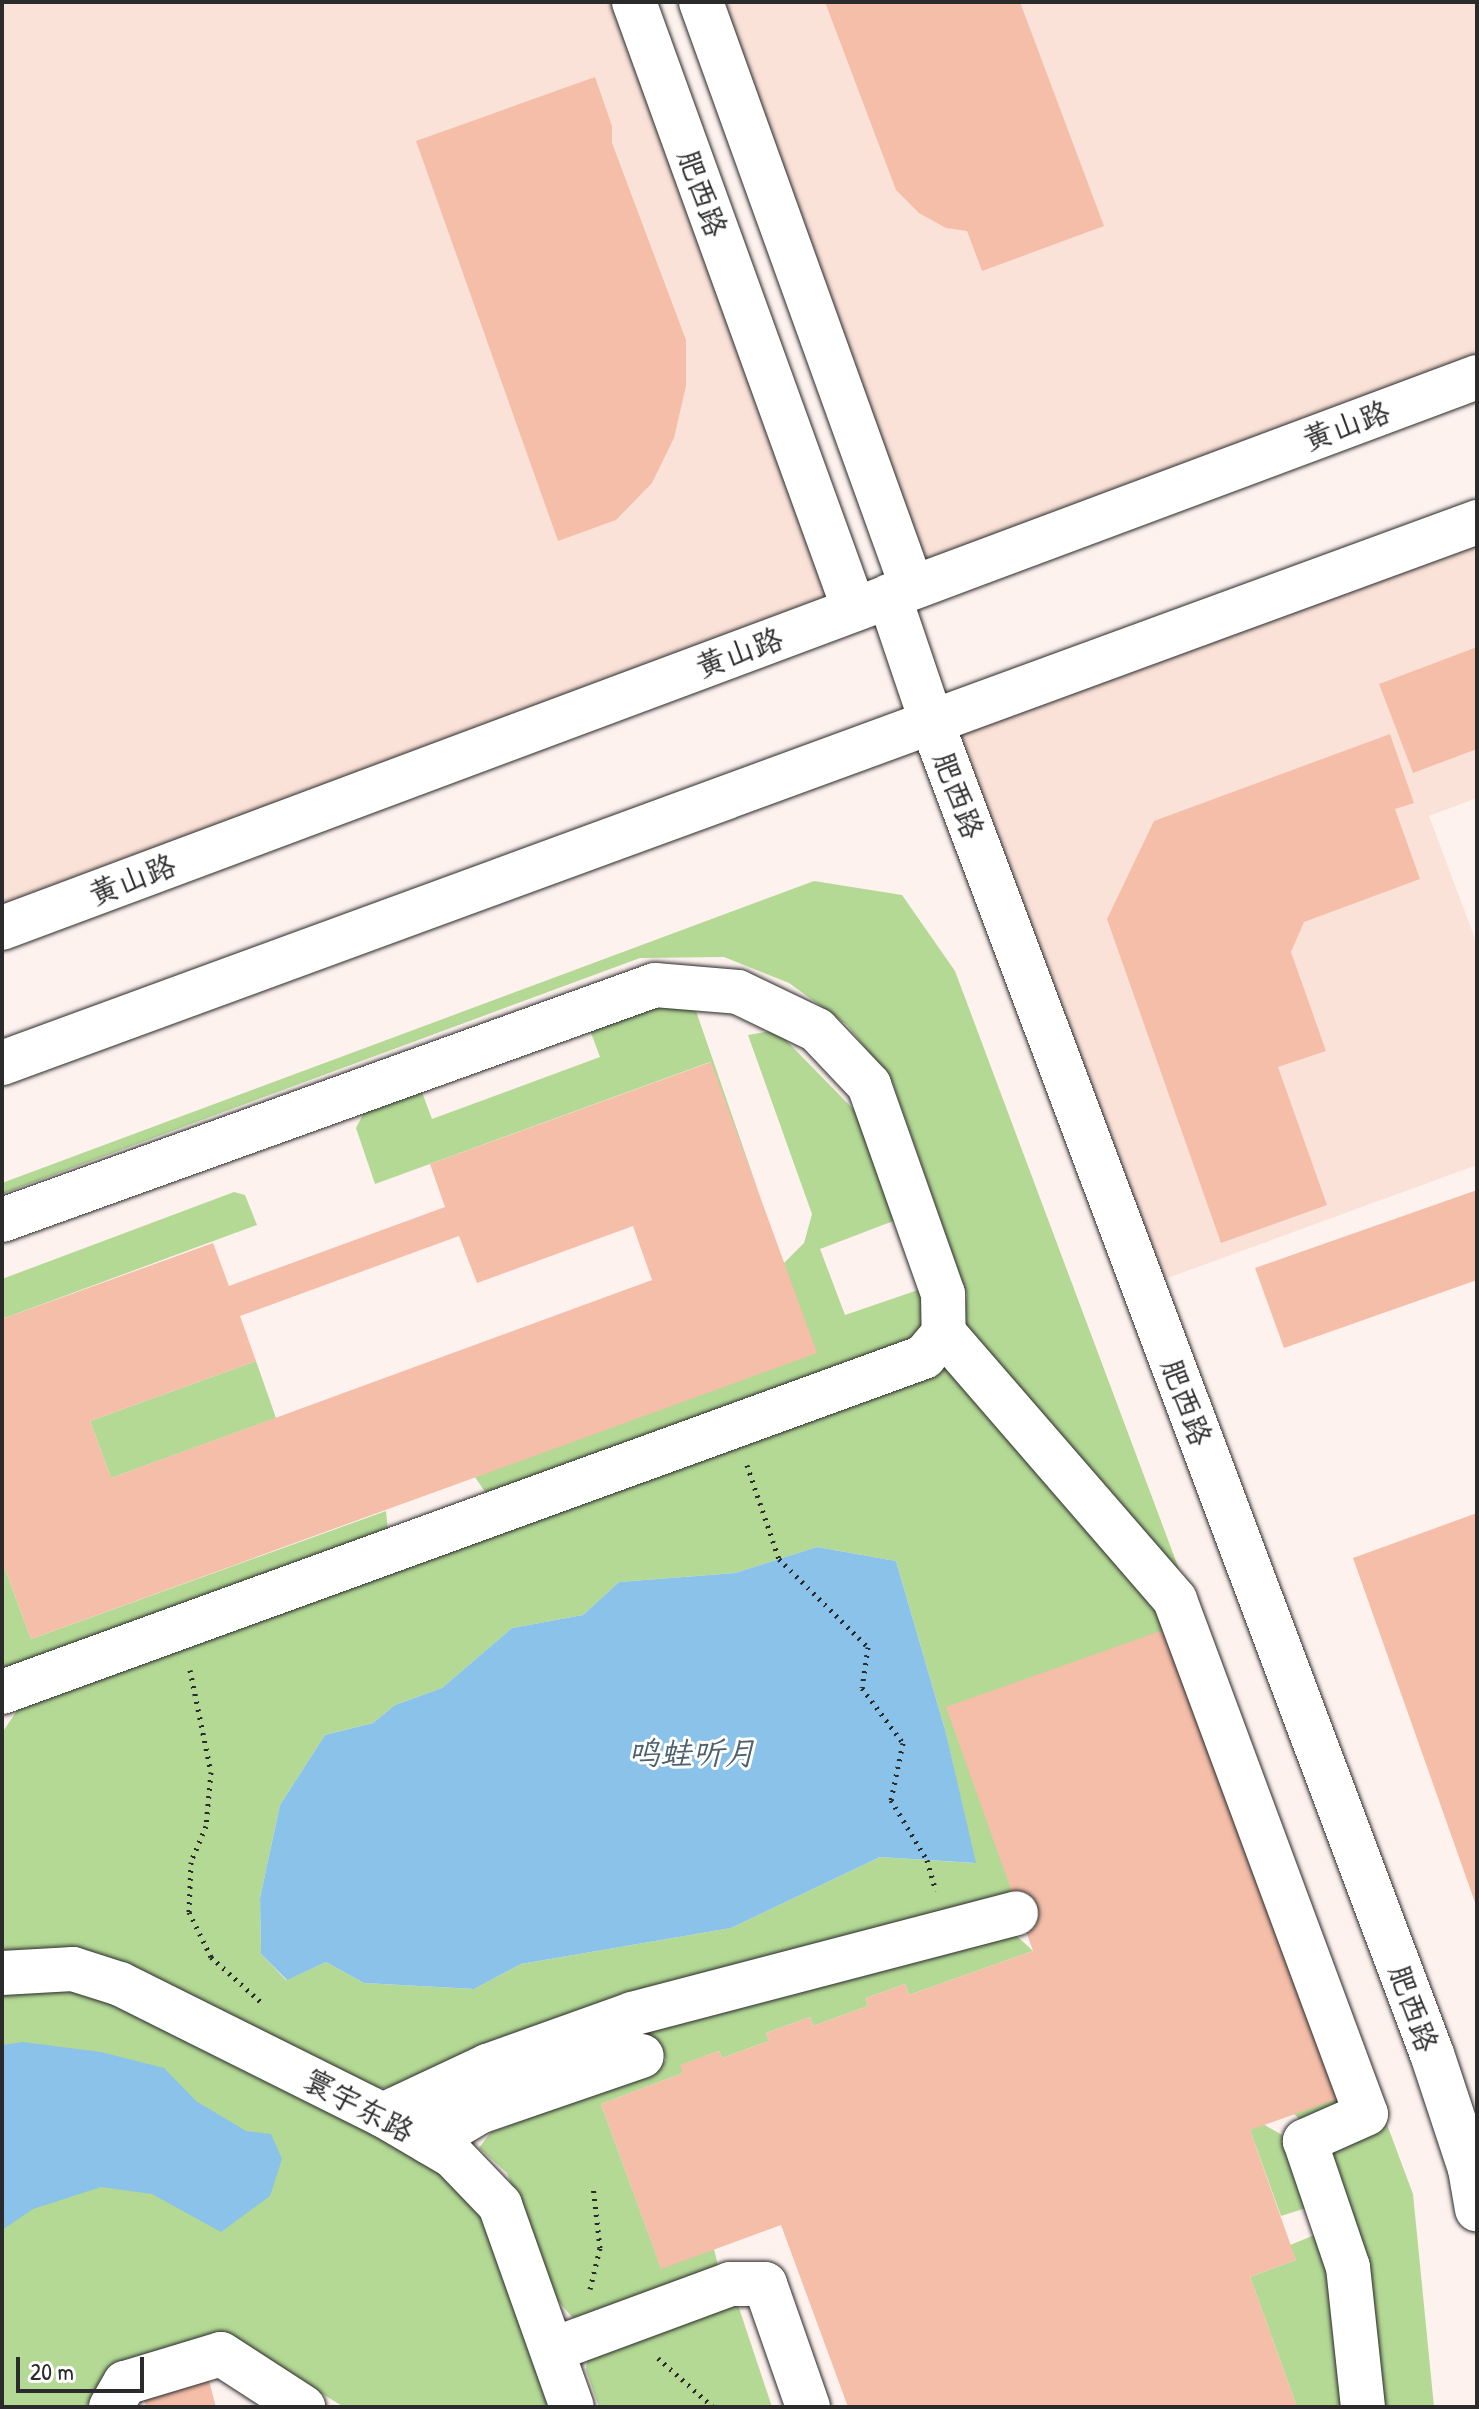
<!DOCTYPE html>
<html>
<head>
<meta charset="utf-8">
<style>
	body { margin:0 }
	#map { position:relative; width:1479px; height:2409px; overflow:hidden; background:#fdf2ee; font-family:"Patrick Hand","LXGW WenKai TC",sans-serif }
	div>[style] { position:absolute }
	.built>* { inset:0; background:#fbe2d9 }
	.green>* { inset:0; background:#b4d995 }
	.water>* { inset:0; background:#8ac2e9 }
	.building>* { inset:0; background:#f5bea9 }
	.path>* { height:5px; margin-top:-2.5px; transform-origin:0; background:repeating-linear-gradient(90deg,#2b2b2b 0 2px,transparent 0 8px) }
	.roads { filter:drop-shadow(0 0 2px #2b2b2b) drop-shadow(0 0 2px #2b2b2b) }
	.minor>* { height:44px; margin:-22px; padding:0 22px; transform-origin:22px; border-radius:22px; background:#fff }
	.major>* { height:44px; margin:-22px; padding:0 22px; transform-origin:22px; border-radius:22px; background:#fff }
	span { translate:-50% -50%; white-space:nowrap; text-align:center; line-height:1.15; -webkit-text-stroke:6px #fff; paint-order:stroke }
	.street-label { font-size:30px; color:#2b2b2b }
	.water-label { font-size:32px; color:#4c606e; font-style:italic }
	.frame { position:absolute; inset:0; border:4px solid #2b2b2b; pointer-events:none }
	.scale { position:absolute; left:16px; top:2357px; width:128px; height:36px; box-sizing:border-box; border:4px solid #2b2b2b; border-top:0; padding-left:10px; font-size:24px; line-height:28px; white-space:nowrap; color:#2b2b2b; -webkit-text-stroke:6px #fff; paint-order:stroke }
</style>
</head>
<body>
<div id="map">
	<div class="built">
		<div style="clip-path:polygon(2px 2px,634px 2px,854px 609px,2px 926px)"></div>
		<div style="clip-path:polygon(701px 2px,1477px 2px,1477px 377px,912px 587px)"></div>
		<div style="clip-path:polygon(1477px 522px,1477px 798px,1429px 816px,1477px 944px,1477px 1165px,1143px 1287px,933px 726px)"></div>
	</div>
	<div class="green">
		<div style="clip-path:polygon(evenodd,814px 881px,902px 895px,955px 971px,1413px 2194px,1434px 2407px,1377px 2407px,1302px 2122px,1107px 1921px,1064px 1896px,429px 2084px,370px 2089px,2px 1956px,2px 1733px,18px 1709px,959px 1345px,967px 1295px,892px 1081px,847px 1025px,789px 983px,724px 957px,640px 958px,2px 1194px,2px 1183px,814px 881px,817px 1547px,896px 1561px,946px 1733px,975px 1863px,880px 1857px,731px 1928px,521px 1964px,474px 1989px,364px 1983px,326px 1962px,286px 1980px,261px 1954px,260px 1898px,280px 1805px,325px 1735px,373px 1723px,395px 1705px,442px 1688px,512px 1628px,583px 1615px,619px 1582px,735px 1573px,817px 1547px)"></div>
		<div style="clip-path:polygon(675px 1000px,696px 1011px,763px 1205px,710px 1062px,375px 1184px,356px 1128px,368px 1105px,420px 1087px,432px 1119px,600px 1057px,590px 1030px)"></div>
		<div style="clip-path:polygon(776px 1030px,855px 1111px,896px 1220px,820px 1249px,845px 1315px,921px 1289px,925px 1329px,911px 1343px,500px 1491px,485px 1492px,475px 1477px,784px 1263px,804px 1243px,812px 1214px,748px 1035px)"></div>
		<div style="clip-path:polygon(234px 1192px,245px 1195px,257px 1225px,2px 1319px,2px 1279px)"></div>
		<div style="clip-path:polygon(256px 1361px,276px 1418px,111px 1478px,90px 1421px)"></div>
		<div style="clip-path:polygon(386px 1511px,388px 1531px,16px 1667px,2px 1668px,2px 1561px,31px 1639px)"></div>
		<div style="clip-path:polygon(1006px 1926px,1033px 1951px,909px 1995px,905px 1984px,866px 1998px,868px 2006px,813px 2026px,810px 2017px,766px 2033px,769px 2041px,722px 2058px,719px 2051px,681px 2065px,683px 2073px,601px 2104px,661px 2268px,714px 2249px,719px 2270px,579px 2325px,553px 2295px,507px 2173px,479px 2148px,491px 2132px,651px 2073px,666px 2060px,662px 2047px,518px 2064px)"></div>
		<div style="clip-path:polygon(85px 1989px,433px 2164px,463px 2190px,492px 2233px,553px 2407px,344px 2407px,226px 2336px,107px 2370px,86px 2407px,2px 2407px,2px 1991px)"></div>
		<div style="clip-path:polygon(1263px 2124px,1287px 2138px,1306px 2208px,1281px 2216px,1250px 2130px)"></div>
		<div style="clip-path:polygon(1317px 2234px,1333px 2250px,1350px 2407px,1297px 2407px,1250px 2277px,1296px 2260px,1290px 2245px)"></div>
		<div style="clip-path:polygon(721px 2300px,738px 2305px,772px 2407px,599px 2407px,586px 2370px,588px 2348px)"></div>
	</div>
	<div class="water">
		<div style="clip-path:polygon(817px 1547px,896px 1561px,946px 1733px,976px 1863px,880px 1857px,731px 1928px,521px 1964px,474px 1989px,364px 1983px,326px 1962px,287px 1980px,261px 1954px,260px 1898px,280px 1805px,325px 1735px,373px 1723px,395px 1705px,442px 1688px,512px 1628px,583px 1615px,619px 1582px,735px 1573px)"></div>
		<div style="clip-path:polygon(23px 2042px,101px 2052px,164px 2068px,196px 2101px,246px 2131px,271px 2134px,282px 2159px,270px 2196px,221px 2232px,152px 2194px,101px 2187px,33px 2209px,2px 2230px,2px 2045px)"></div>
	</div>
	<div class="building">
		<div style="clip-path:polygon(825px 2px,1020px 2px,1104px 226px,982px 271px,967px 231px,946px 228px,919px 213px,896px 190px)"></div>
		<div style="clip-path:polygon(595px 77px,612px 126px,612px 143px,686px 340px,686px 386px,674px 438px,652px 483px,616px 520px,558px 541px,416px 141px)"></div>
		<div style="clip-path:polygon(1477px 647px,1477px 749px,1413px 773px,1379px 684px)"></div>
		<div style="clip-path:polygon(1390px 734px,1414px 803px,1395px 809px,1420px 879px,1304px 922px,1291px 952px,1326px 1051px,1278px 1067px,1327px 1205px,1221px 1243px,1107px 919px,1154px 821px)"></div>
		<div style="clip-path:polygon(evenodd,711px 1062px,817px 1353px,31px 1639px,2px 1561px,2px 1319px,213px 1243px,229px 1286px,445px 1207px,430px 1164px,711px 1062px,633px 1226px,652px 1280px,111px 1478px,90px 1421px,256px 1361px,240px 1316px,459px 1236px,477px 1283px,633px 1226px)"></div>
		<div style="clip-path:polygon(1477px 1190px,1477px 1280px,1284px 1348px,1255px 1268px)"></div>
		<div style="clip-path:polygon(1477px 1513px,1477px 1908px,1353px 1558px)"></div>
		<div style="clip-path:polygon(1172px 1627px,1340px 2098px,1250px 2130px,1296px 2260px,1250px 2277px,1297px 2407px,848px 2407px,781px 2225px,661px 2269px,601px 2104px,683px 2073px,680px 2065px,719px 2051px,722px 2058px,769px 2041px,766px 2033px,810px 2017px,813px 2026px,868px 2006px,866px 1998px,905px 1984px,909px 1995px,1033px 1951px,946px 1707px)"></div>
		<div style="clip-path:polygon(208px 2377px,216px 2407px,146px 2407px,143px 2396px)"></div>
	</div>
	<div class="path">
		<div style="left:747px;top:1465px;width:99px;rotate:71.2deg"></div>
		<div style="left:779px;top:1559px;width:125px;rotate:44.7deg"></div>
		<div style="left:868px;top:1647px;width:41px;rotate:98.3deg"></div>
		<div style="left:862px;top:1688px;width:69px;rotate:53.3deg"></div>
		<div style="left:903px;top:1743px;width:58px;rotate:101.9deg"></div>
		<div style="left:891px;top:1800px;width:70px;rotate:59deg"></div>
		<div style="left:927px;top:1860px;width:32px;rotate:74deg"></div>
		<div style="left:190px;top:1670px;width:104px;rotate:78.4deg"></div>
		<div style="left:211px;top:1772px;width:54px;rotate:95.3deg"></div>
		<div style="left:206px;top:1826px;width:39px;rotate:113deg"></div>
		<div style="left:191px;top:1862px;width:50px;rotate:92.3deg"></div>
		<div style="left:189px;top:1912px;width:50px;rotate:63.9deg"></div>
		<div style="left:211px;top:1957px;width:70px;rotate:42.1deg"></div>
		<div style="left:590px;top:2289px;width:42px;rotate:-76.3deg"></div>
		<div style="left:600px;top:2248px;width:62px;rotate:-96.4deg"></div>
		<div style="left:658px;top:2358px;width:74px;rotate:41.7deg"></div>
	</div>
	<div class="roads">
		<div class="minor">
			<div style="left:2px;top:1220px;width:694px;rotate:-19.79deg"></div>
			<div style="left:655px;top:985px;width:83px;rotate:4.8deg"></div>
			<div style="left:738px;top:992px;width:88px;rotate:25.7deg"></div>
			<div style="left:817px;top:1030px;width:76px;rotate:46.6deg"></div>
			<div style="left:869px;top:1085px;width:222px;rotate:70.5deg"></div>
			<div style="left:943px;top:1294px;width:39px;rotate:89deg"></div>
			<div style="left:944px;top:1333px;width:31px;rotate:130deg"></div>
			<div style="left:924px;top:1357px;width:981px;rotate:160.03deg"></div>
			<div style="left:944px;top:1333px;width:353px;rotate:49.1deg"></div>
			<div style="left:1175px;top:1600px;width:548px;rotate:69.62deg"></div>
			<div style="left:1366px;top:2114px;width:67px;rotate:156.1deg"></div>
			<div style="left:1305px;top:2141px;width:133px;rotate:71.2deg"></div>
			<div style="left:1348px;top:2267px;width:141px;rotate:83.9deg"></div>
			<div style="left:2px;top:1973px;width:71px;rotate:-3.2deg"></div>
			<div style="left:73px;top:1969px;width:49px;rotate:17.7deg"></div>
			<div style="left:120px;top:1984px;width:294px;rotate:26.5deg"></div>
			<div style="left:383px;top:2115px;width:81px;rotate:30.4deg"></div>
			<div style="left:453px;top:2156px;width:68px;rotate:46.2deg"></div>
			<div style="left:500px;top:2205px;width:214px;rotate:70.4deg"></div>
			<div style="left:383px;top:2115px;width:115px;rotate:-25.2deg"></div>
			<div style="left:487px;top:2066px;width:154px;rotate:-19.7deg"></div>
			<div style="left:632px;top:2014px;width:397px;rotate:-14.7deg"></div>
			<div style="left:429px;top:2142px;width:58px;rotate:-31deg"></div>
			<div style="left:479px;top:2112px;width:172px;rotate:-19deg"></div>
			<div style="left:552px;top:2350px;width:190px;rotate:-20.3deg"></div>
			<div style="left:730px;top:2284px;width:35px"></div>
			<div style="left:765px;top:2284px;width:130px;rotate:70.7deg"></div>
			<div style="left:111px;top:2407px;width:28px;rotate:-60deg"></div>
			<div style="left:125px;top:2383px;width:100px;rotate:-16.8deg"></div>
			<div style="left:221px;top:2354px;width:98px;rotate:32.9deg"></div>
		</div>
		<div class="major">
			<div style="left:634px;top:2px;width:646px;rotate:70.08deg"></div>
			<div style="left:701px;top:2px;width:622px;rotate:70.17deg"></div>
			<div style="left:889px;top:596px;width:137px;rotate:71.3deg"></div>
			<div style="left:933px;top:726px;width:1419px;rotate:69.41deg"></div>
			<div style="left:1432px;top:2054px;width:121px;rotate:71.7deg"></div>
			<div style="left:1470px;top:2169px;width:41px;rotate:80.1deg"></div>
			<div style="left:2px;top:928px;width:1575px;rotate:-20.48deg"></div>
			<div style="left:2px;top:1063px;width:1571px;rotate:-20.14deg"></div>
		</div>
	</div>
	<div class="street-label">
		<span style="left:703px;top:193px;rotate:70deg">肥西路</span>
		<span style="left:1346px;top:425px;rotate:-20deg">黄山路</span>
		<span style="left:739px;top:652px;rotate:-20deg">黄山路</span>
		<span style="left:959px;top:795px;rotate:69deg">肥西路</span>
		<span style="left:132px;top:879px;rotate:-21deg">黄山路</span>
		<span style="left:1187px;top:1402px;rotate:69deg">肥西路</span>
		<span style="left:1414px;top:2008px;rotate:70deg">肥西路</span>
		<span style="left:359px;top:2105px;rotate:28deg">寰宇东路</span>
	</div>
	<div class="water-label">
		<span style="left:692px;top:1753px">鸣蛙听月</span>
	</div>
	<div class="frame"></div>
	<div class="scale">20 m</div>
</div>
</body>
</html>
